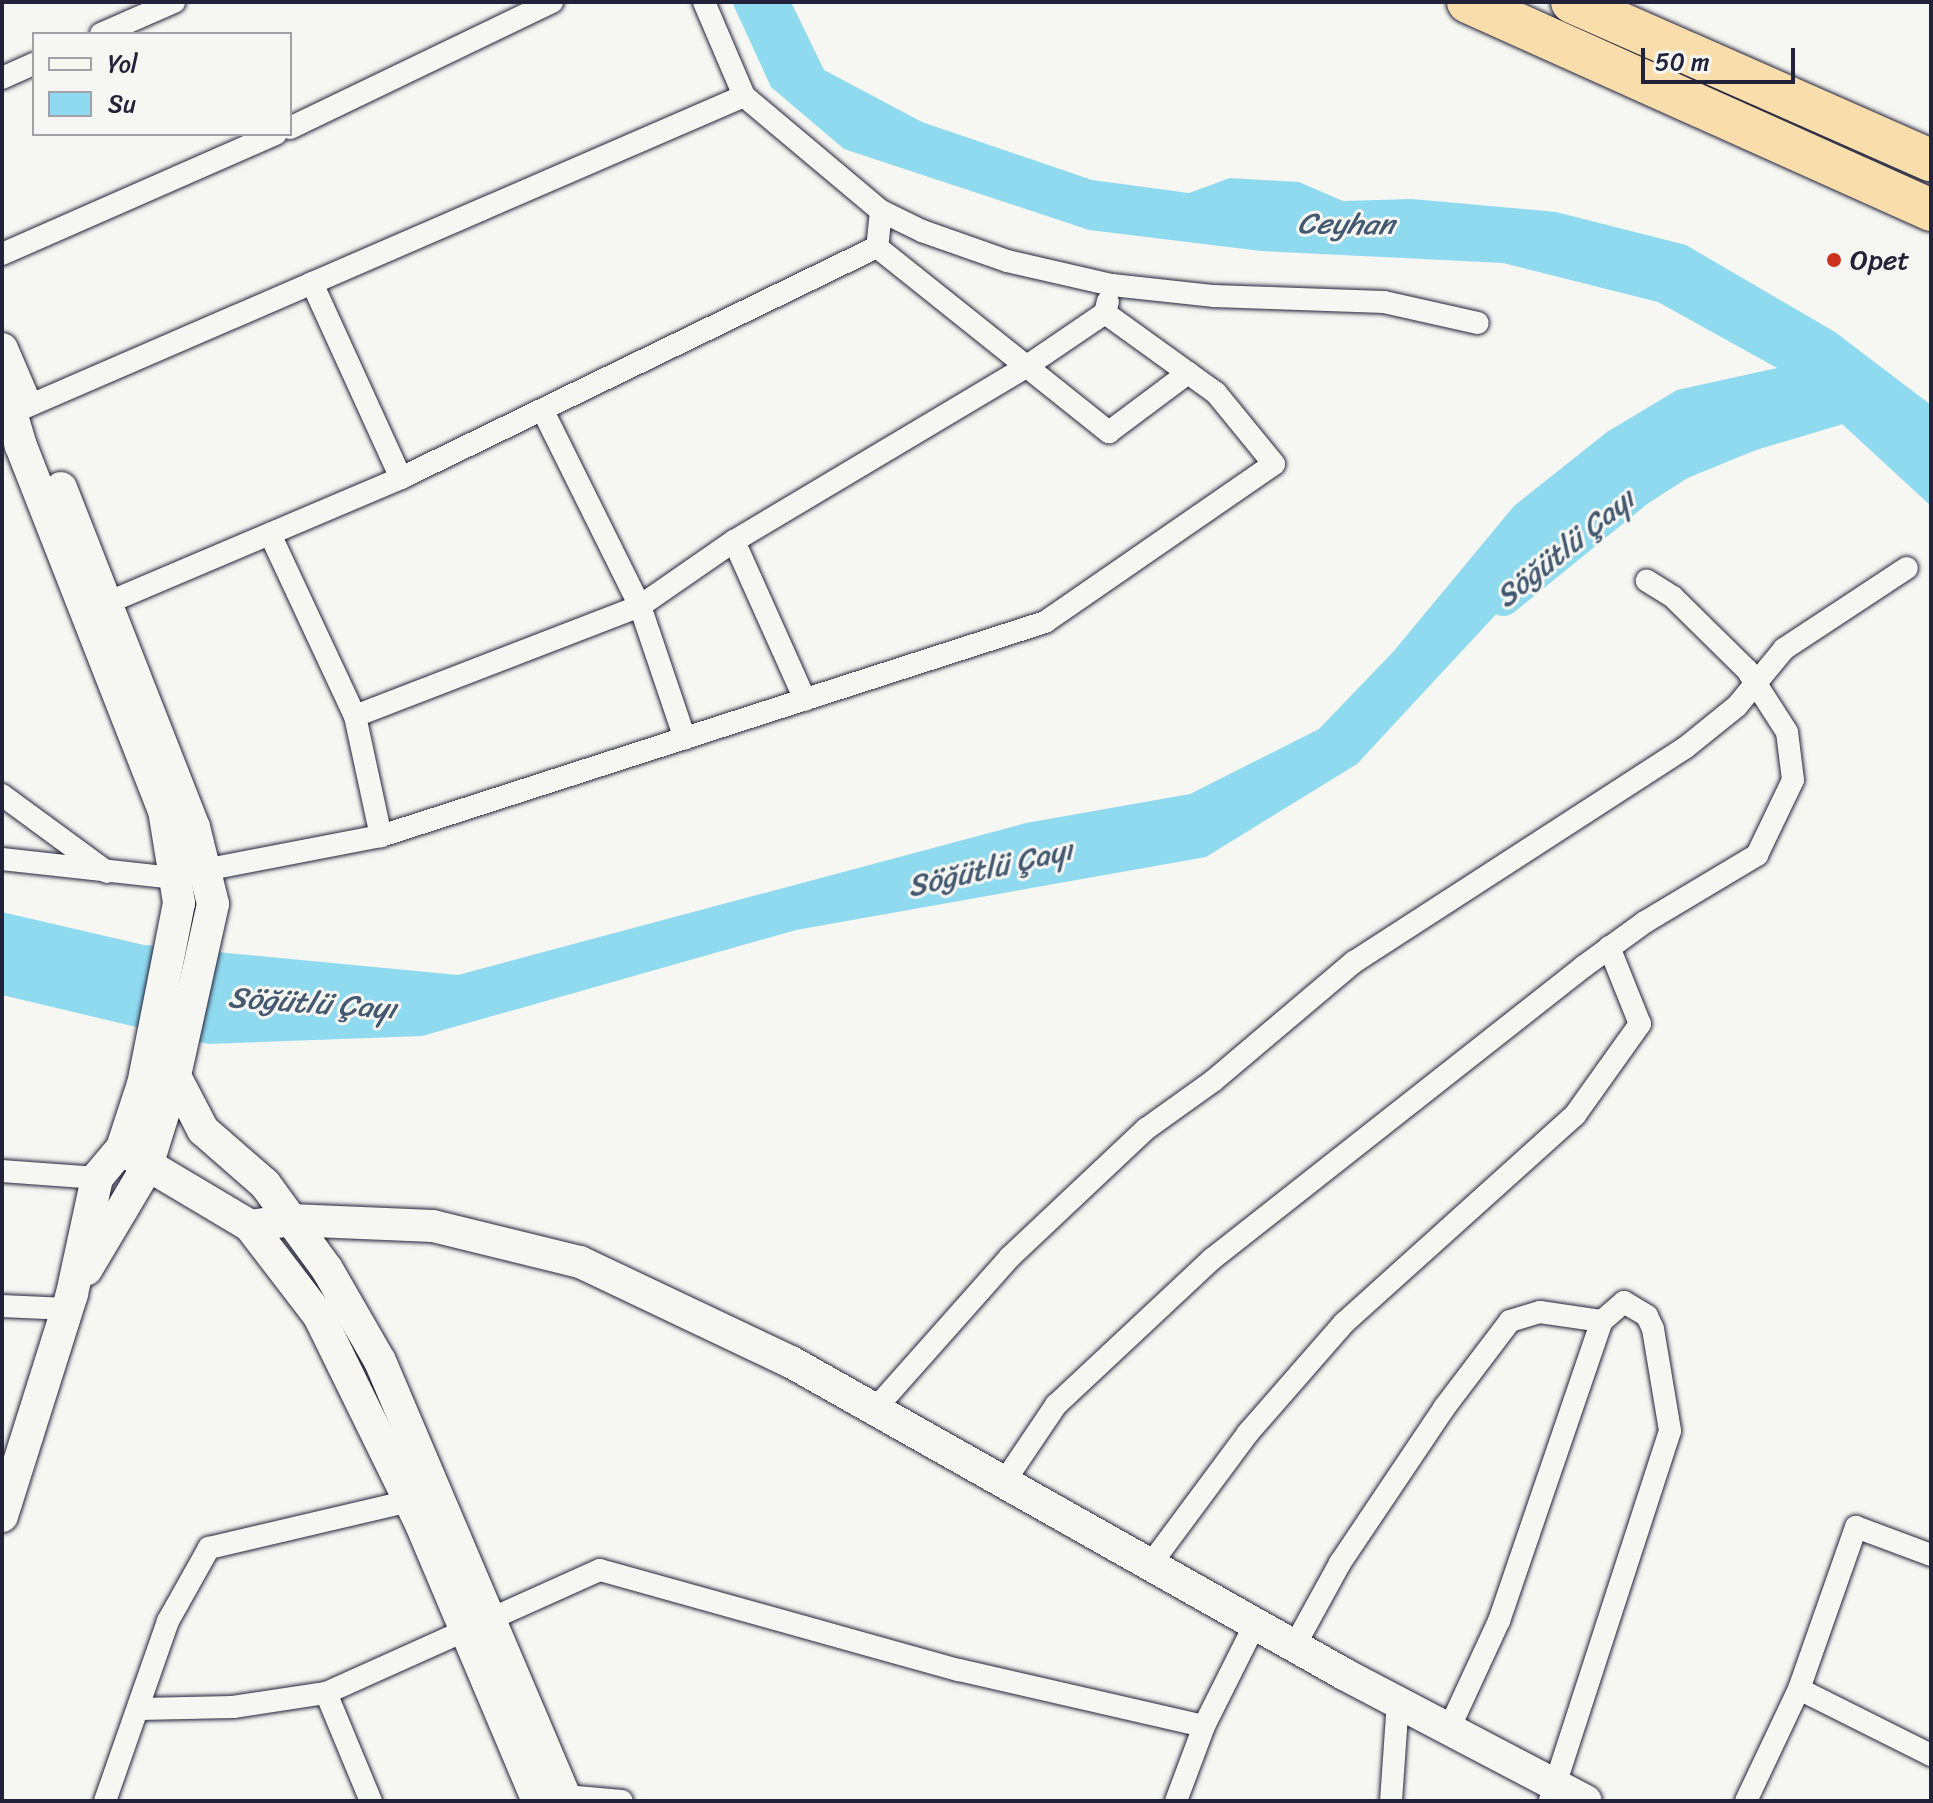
<!DOCTYPE html>
<html>
<head>
<meta charset="utf-8">
<style>
	body { margin:0 }
	#map { position:relative; width:1933px; height:1803px; overflow:hidden; background:#f6f6f2; font-family:Sriracha,sans-serif }
	div>[style] { position:absolute }
	.water>* { inset:0; background:#90daf0 }
	.river>* { height:36px; margin:-18px; padding:0 18px; transform-origin:18px; border-radius:18px; background:#90daf0 }
	.roads { filter:drop-shadow(0 0 2px #22223b) drop-shadow(0 0 2px #22223b) }
	.street>* { height:22px; margin:-11px; padding:0 11px; transform-origin:11px; border-radius:11px; background:#f6f6f2 }
	.secondary>* { height:32px; margin:-16px; padding:0 16px; transform-origin:16px; border-radius:16px; background:#f6f6f2 }
	.highway>* { height:42px; margin:-21px; padding:0 21px; transform-origin:21px; border-radius:21px; background:#f9ddab }
	.dots>* { width:22px; height:22px; translate:-50% -50%; box-sizing:border-box; border:4px solid #f6f6f2; border-radius:50% }
	span { translate:-50% -50%; white-space:nowrap; text-align:center; line-height:1.15; -webkit-text-stroke:6px #f6f6f2; paint-order:stroke }
	.poi-label { font-size:28px; color:#22223b }
	.left { translate:0 -50%; text-align:left }
	.water-label { font-size:30px; color:#435971; font-style:italic }
	.frame { position:absolute; inset:0; border:4px solid #22223b; pointer-events:none }
	.legend { position:absolute; left:32px; top:32px; width:260px; height:104px; box-sizing:border-box; background:#f6f6f2; border:2px solid #a1a1a9; margin:0; padding:10px 14px; list-style:none; font-size:24px; color:#22223b }
	.legend li { display:flex; align-items:center; gap:16px; height:40px }
	.legend b { width:40px; border:2px solid #a1a1a9 }
	.scale { position:absolute; left:1641px; top:48px; width:154px; height:36px; box-sizing:border-box; border:4px solid #22223b; border-top:0; padding-left:10px; font-size:24px; line-height:28px; white-space:nowrap; color:#22223b; -webkit-text-stroke:6px #f6f6f2; paint-order:stroke }
</style>
</head>
<body>
<div id="map">
	<div class="water">
		<div style="clip-path:polygon(732px 2px,791px 2px,824px 70px,922px 122px,1092px 180px,1189px 193px,1230px 178px,1299px 182px,1343px 201px,1412px 199px,1556px 212px,1686px 245px,1835px 332px,1931px 405px,1931px 506px,1828px 411px,1781px 409px,1708px 436px,1617px 484px,1357px 764px,1206px 857px,796px 930px,422px 1036px,208px 1044px,2px 995px,2px 912px,144px 945px,458px 975px,1026px 823px,1190px 794px,1319px 729px,1393px 652px,1514px 506px,1607px 432px,1677px 390px,1777px 368px,1658px 302px,1503px 263px,1261px 251px,1089px 230px,844px 149px,771px 87px)"></div>
	</div>
	<div class="river">
		<div style="left:1503px;top:598px;width:173px;rotate:-39.1deg"></div>
		<div style="left:1637px;top:489px;width:50px;rotate:-32.7deg"></div>
		<div style="left:1679px;top:462px;width:77px;rotate:-22.2deg"></div>
		<div style="left:1750px;top:433px;width:119px;rotate:-16.6deg"></div>
	</div>
	<div class="roads">
		<div class="street">
			<div style="left:704px;top:2px;width:102px;rotate:66.9deg"></div>
			<div style="left:744px;top:96px;width:179px;rotate:40deg"></div>
			<div style="left:881px;top:211px;width:46px;rotate:26deg"></div>
			<div style="left:922px;top:231px;width:90px;rotate:19.4deg"></div>
			<div style="left:1007px;top:261px;width:108px;rotate:12.9deg"></div>
			<div style="left:1112px;top:285px;width:103px;rotate:6.2deg"></div>
			<div style="left:1214px;top:296px;width:170px;rotate:2deg"></div>
			<div style="left:1384px;top:302px;width:96px;rotate:12.6deg"></div>
			<div style="left:101px;top:34px;width:80px;rotate:-23.7deg"></div>
			<div style="left:2px;top:78px;width:35px;rotate:-24deg"></div>
			<div style="left:290px;top:128px;width:291px;rotate:-25.7deg"></div>
			<div style="left:881px;top:211px;width:36px;rotate:96deg"></div>
			<div style="left:877px;top:247px;width:297px;rotate:38.6deg"></div>
			<div style="left:1109px;top:432px;width:99px;rotate:-36.8deg"></div>
			<div style="left:2px;top:254px;width:299px;rotate:-23.7deg"></div>
			<div style="left:312px;top:283px;width:214px;rotate:65.5deg"></div>
			<div style="left:26px;top:407px;width:782px;rotate:-23.42deg"></div>
			<div style="left:543px;top:411px;width:218px;rotate:63.6deg"></div>
			<div style="left:640px;top:606px;width:140px;rotate:71.3deg"></div>
			<div style="left:270px;top:534px;width:201px;rotate:65deg"></div>
			<div style="left:355px;top:716px;width:123px;rotate:77.8deg"></div>
			<div style="left:734px;top:541px;width:174px;rotate:65.9deg"></div>
			<div style="left:109px;top:602px;width:317px;rotate:-23deg"></div>
			<div style="left:401px;top:478px;width:529px;rotate:-25.89deg"></div>
			<div style="left:355px;top:716px;width:305px;rotate:-21.1deg"></div>
			<div style="left:640px;top:606px;width:114px;rotate:-34.7deg"></div>
			<div style="left:734px;top:541px;width:341px;rotate:-30.8deg"></div>
			<div style="left:1027px;top:366px;width:94px;rotate:-34.2deg"></div>
			<div style="left:1105px;top:313px;width:12px;rotate:-76deg"></div>
			<div style="left:2px;top:795px;width:130px;rotate:36.3deg"></div>
			<div style="left:2px;top:859px;width:174px;rotate:6.3deg"></div>
			<div style="left:204px;top:870px;width:180px;rotate:-10.9deg"></div>
			<div style="left:381px;top:836px;width:698px;rotate:-17.86deg"></div>
			<div style="left:1045px;top:622px;width:278px;rotate:-34.6deg"></div>
			<div style="left:1274px;top:464px;width:92px;rotate:-129.2deg"></div>
			<div style="left:1216px;top:393px;width:137px;rotate:-144.2deg"></div>
			<div style="left:2px;top:1171px;width:95px;rotate:4.2deg"></div>
			<div style="left:2px;top:1306px;width:65px;rotate:2.6deg"></div>
			<div style="left:875px;top:1409px;width:203px;rotate:-48.4deg"></div>
			<div style="left:1010px;top:1257px;width:187px;rotate:-43.3deg"></div>
			<div style="left:1146px;top:1129px;width:82px;rotate:-35.6deg"></div>
			<div style="left:1213px;top:1081px;width:185px;rotate:-40.2deg"></div>
			<div style="left:1354px;top:962px;width:394px;rotate:-32.9deg"></div>
			<div style="left:1685px;top:748px;width:67px;rotate:-38.9deg"></div>
			<div style="left:1737px;top:706px;width:74px;rotate:-50.5deg"></div>
			<div style="left:1784px;top:649px;width:147px;rotate:-33.4deg"></div>
			<div style="left:1004px;top:1482px;width:93px;rotate:-56deg"></div>
			<div style="left:1056px;top:1405px;width:214px;rotate:-43.1deg"></div>
			<div style="left:1212px;top:1259px;width:472px;rotate:-38.2deg"></div>
			<div style="left:1583px;top:967px;width:77px;rotate:-36deg"></div>
			<div style="left:1645px;top:922px;width:131px;rotate:-30.9deg"></div>
			<div style="left:1757px;top:855px;width:83px;rotate:-64.4deg"></div>
			<div style="left:1793px;top:780px;width:48px;rotate:-97.1deg"></div>
			<div style="left:1787px;top:732px;width:74px;rotate:-122.8deg"></div>
			<div style="left:1747px;top:670px;width:104px;rotate:-135.4deg"></div>
			<div style="left:1673px;top:597px;width:31px;rotate:-148deg"></div>
			<div style="left:1150px;top:1565px;width:164px;rotate:-53.4deg"></div>
			<div style="left:1248px;top:1433px;width:146px;rotate:-48.9deg"></div>
			<div style="left:1344px;top:1323px;width:311px;rotate:-42deg"></div>
			<div style="left:1575px;top:1115px;width:112px;rotate:-54.5deg"></div>
			<div style="left:1640px;top:1024px;width:83px;rotate:-111.9deg"></div>
			<div style="left:1295px;top:1645px;width:94px;rotate:-61.2deg"></div>
			<div style="left:1340px;top:1563px;width:187px;rotate:-56.1deg"></div>
			<div style="left:1444px;top:1408px;width:109px;rotate:-52.8deg"></div>
			<div style="left:1510px;top:1321px;width:31px;rotate:-17deg"></div>
			<div style="left:1540px;top:1312px;width:63px;rotate:8.3deg"></div>
			<div style="left:1799px;top:1689px;width:148px;rotate:26.6deg"></div>
			<div style="left:326px;top:1693px;width:117px;rotate:67.4deg"></div>
			<div style="left:139px;top:1709px;width:94px;rotate:-1.2deg"></div>
			<div style="left:233px;top:1707px;width:94px;rotate:-8.6deg"></div>
			<div style="left:326px;top:1693px;width:300px;rotate:-24.2deg"></div>
			<div style="left:600px;top:1570px;width:373px;rotate:15.6deg"></div>
			<div style="left:959px;top:1670px;width:251px;rotate:12.9deg"></div>
			<div style="left:1449px;top:1729px;width:119px;rotate:-65.2deg"></div>
			<div style="left:1499px;top:1621px;width:317px;rotate:-71.1deg"></div>
			<div style="left:1602px;top:1321px;width:29px;rotate:-41deg"></div>
			<div style="left:1624px;top:1302px;width:27px;rotate:31deg"></div>
			<div style="left:1647px;top:1316px;width:14px;rotate:65deg"></div>
			<div style="left:1653px;top:1329px;width:103px;rotate:80.5deg"></div>
			<div style="left:1670px;top:1431px;width:389px;rotate:108deg"></div>
			<div style="left:565px;top:1796px;width:57px;rotate:5deg"></div>
			<div style="left:105px;top:1801px;width:191px;rotate:-70.7deg"></div>
			<div style="left:168px;top:1621px;width:84px;rotate:-60.7deg"></div>
			<div style="left:209px;top:1548px;width:206px;rotate:-13.2deg"></div>
			<div style="left:1176px;top:1801px;width:80px;rotate:-69.5deg"></div>
			<div style="left:1204px;top:1726px;width:114px;rotate:-63.4deg"></div>
			<div style="left:1391px;top:1801px;width:99px;rotate:-86deg"></div>
			<div style="left:1746px;top:1801px;width:124px;rotate:-64.7deg"></div>
			<div style="left:1799px;top:1689px;width:172px;rotate:-70.6deg"></div>
			<div style="left:1856px;top:1527px;width:80px;rotate:20.5deg"></div>
		</div>
		<div class="secondary">
			<div style="left:2px;top:349px;width:53px;rotate:66.8deg"></div>
			<div style="left:2px;top:382px;width:67px;rotate:73.5deg"></div>
			<div style="left:21px;top:446px;width:391px;rotate:68.6deg"></div>
			<div style="left:164px;top:810px;width:94px;rotate:80.8deg"></div>
			<div style="left:179px;top:903px;width:185px;rotate:101.2deg"></div>
			<div style="left:143px;top:1084px;width:67px;rotate:108.2deg"></div>
			<div style="left:122px;top:1148px;width:39px;rotate:130deg"></div>
			<div style="left:97px;top:1178px;width:119px;rotate:102.2deg"></div>
			<div style="left:72px;top:1294px;width:233px;rotate:107.5deg"></div>
			<div style="left:61px;top:488px;width:364px;rotate:68.6deg"></div>
			<div style="left:194px;top:827px;width:79px;rotate:76.1deg"></div>
			<div style="left:213px;top:904px;width:176px;rotate:102.5deg"></div>
			<div style="left:175px;top:1076px;width:97px;rotate:107.3deg"></div>
			<div style="left:146px;top:1169px;width:117px;rotate:120.7deg"></div>
			<div style="left:175px;top:1076px;width:61px;rotate:62.6deg"></div>
			<div style="left:203px;top:1130px;width:82px;rotate:41.1deg"></div>
			<div style="left:265px;top:1184px;width:105px;rotate:53.9deg"></div>
			<div style="left:327px;top:1269px;width:106px;rotate:60.1deg"></div>
			<div style="left:380px;top:1361px;width:478px;rotate:67deg"></div>
			<div style="left:131px;top:1155px;width:139px;rotate:30.8deg"></div>
			<div style="left:250px;top:1226px;width:113px;rotate:52.5deg"></div>
			<div style="left:319px;top:1316px;width:229px;rotate:63.9deg"></div>
			<div style="left:420px;top:1522px;width:303px;rotate:67.1deg"></div>
			<div style="left:250px;top:1226px;width:41px;rotate:-8.3deg"></div>
			<div style="left:291px;top:1220px;width:142px;rotate:2.4deg"></div>
			<div style="left:433px;top:1226px;width:151px;rotate:13.8deg"></div>
			<div style="left:580px;top:1262px;width:233px;rotate:25.4deg"></div>
			<div style="left:791px;top:1362px;width:635px;rotate:29.43deg"></div>
			<div style="left:1344px;top:1674px;width:273px;rotate:27.7deg"></div>
		</div>
		<div class="highway">
			<div style="left:1468px;top:2px;width:508px;rotate:24.19deg"></div>
			<div style="left:1572px;top:2px;width:392px;rotate:23.8deg"></div>
		</div>
	</div>
	<div class="dots">
		<div style="left:1834px;top:260px;background:#c8321e"></div>
	</div>
	<div class="poi-label">
		<span class="left" style="left:1850px;top:260px">Opet</span>
	</div>
	<div class="water-label">
		<span style="left:1346px;top:224px;rotate:1deg">Ceyhan</span>
		<span style="left:1565px;top:548px;rotate:-39deg">Söğütlü Çayı</span>
		<span style="left:990px;top:868px;rotate:-13deg">Söğütlü Çayı</span>
		<span style="left:312px;top:1003px;rotate:4deg">Söğütlü Çayı</span>
	</div>
	<div class="frame"></div>
	<ul class="legend">
	<li><b style="height:10px;background:#f6f6f2"></b>Yol</li>
	<li><b style="height:22px;background:#90daf0"></b>Su</li>
	</ul>
	<div class="scale">50 m</div>
</div>
</body>
</html>
